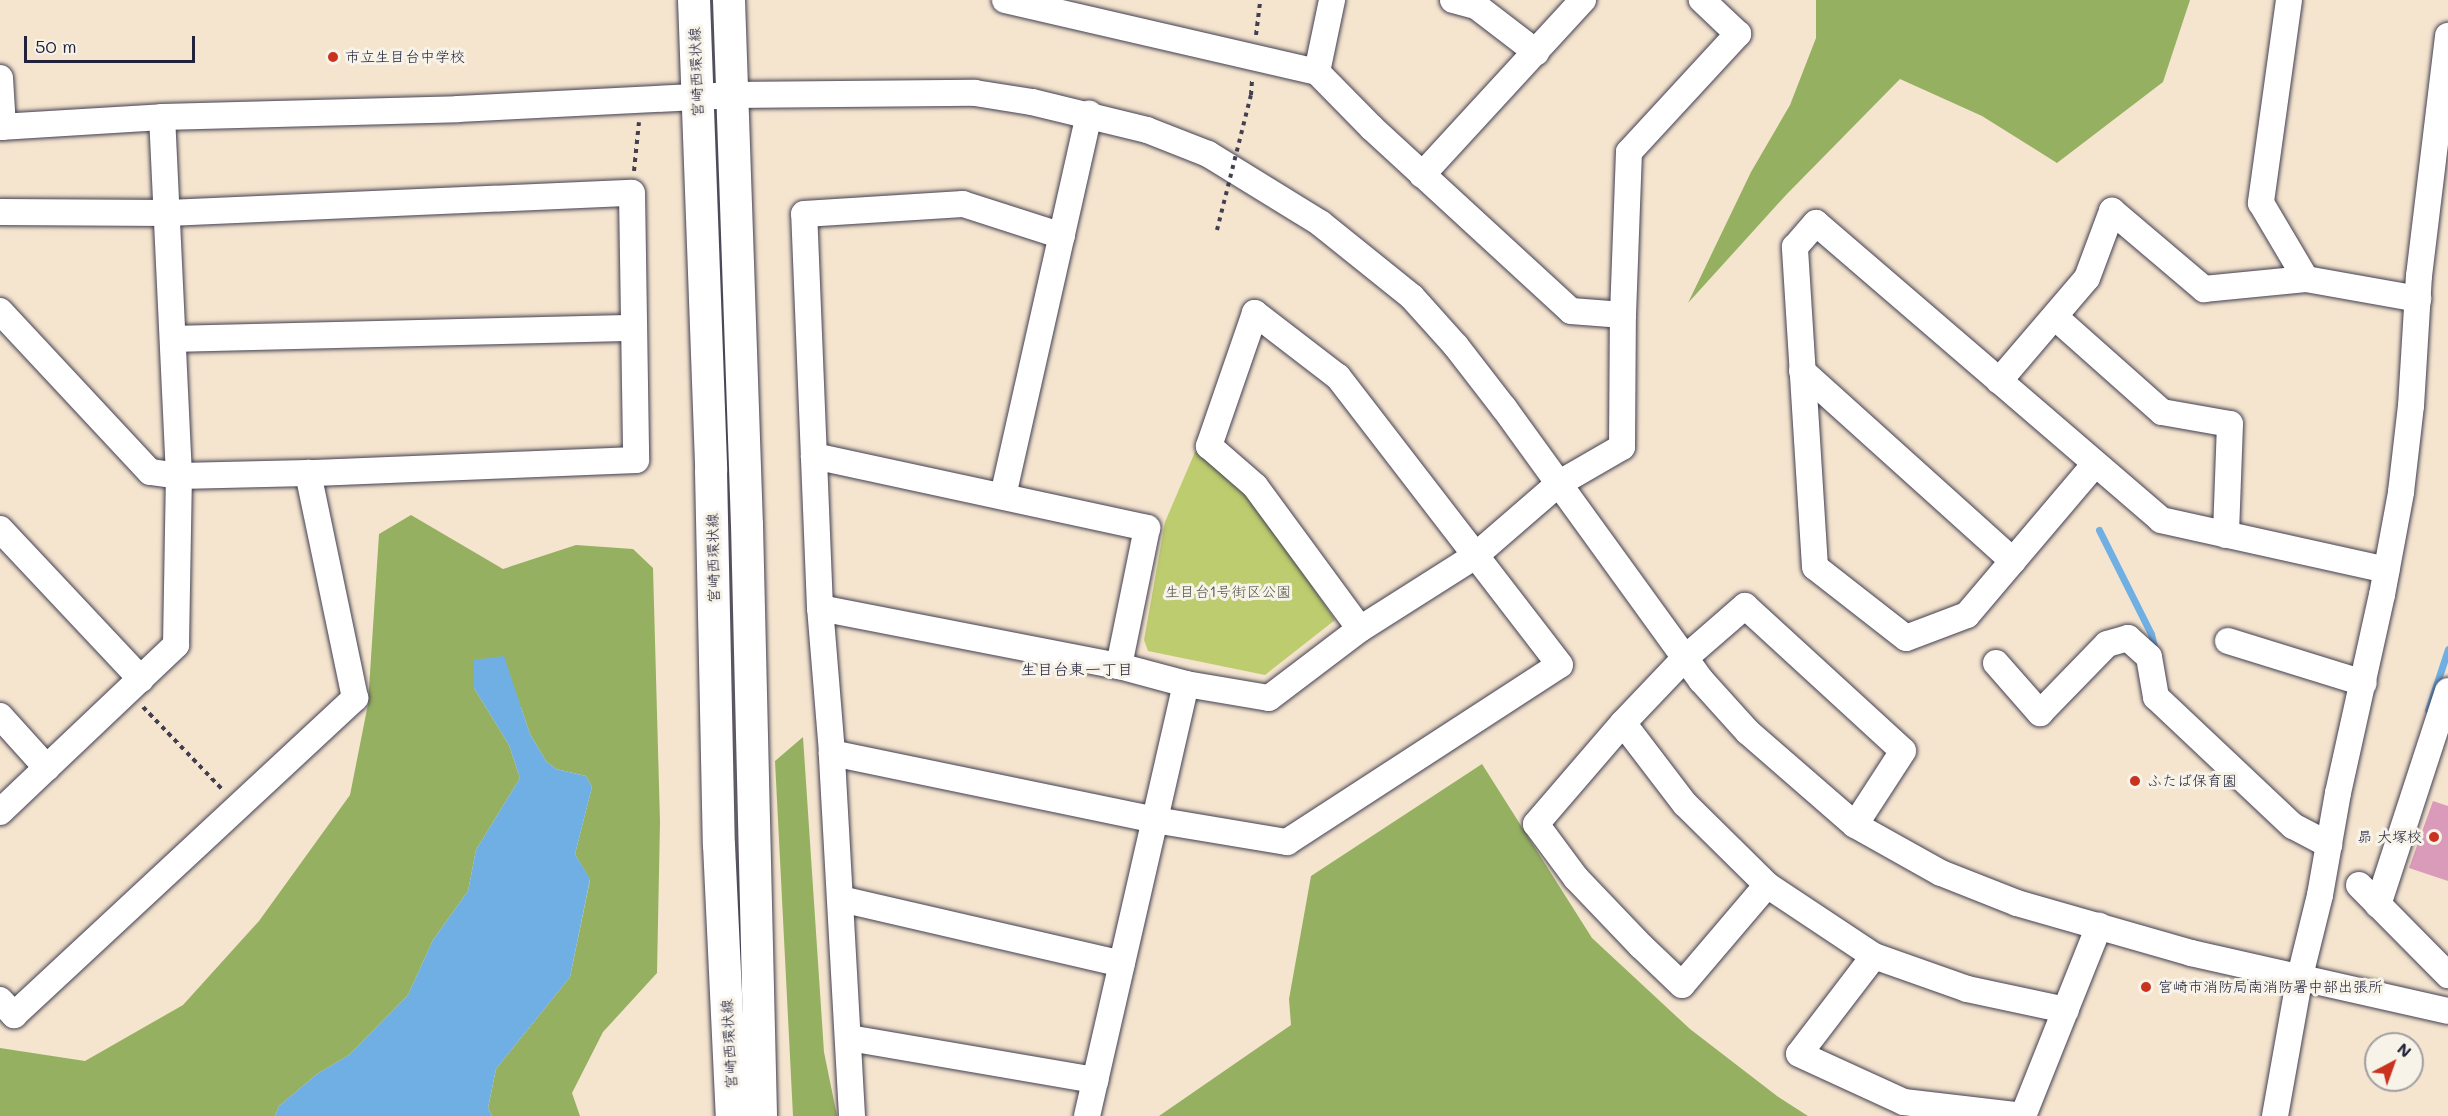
<!DOCTYPE html>
<html>
<head>
<meta charset="utf-8">
<style>
	body { margin:0 }
	#map { position:relative; width:2448px; height:1116px; overflow:hidden; background:#f5e5cf; font-family:Mali,"Klee One",sans-serif }
	div>[style] { position:absolute }
	.green>* { inset:0; background:#bdcc6e }
	.forest>* { inset:0; background:#96b061 }
	.water>* { inset:0; background:#70afe3 }
	.stream>* { height:7px; margin:-3.5px; padding:0 3.5px; transform-origin:3.5px; border-radius:3.5px; background:#70afe3 }
	.building>* { inset:0; background:#da9aba }
	.path>* { height:4px; margin-top:-2px; transform-origin:0; background:repeating-linear-gradient(90deg,#423f51 0 4.5px,transparent 0 9px) }
	.roads { filter:drop-shadow(0 0 2px #423f51) drop-shadow(0 0 2px #423f51) }
	.minor>* { height:26px; margin:-13px; padding:0 13px; transform-origin:13px; border-radius:13px; background:#fff }
	.major>* { height:32px; margin:-16px; padding:0 16px; transform-origin:16px; border-radius:16px; background:#fff }
	.path-bridge>* { height:4px; margin-top:-2px; transform-origin:0; background:repeating-linear-gradient(90deg,#423f51 0 4.5px,transparent 0 9px) }
	.dots>* { width:16px; height:16px; translate:-50% -50%; box-sizing:border-box; border:3px solid #f7f3e8; border-radius:50% }
	span { translate:-50% -50%; white-space:nowrap; text-align:center; line-height:1.15; -webkit-text-stroke:6px #f7f3e8; paint-order:stroke }
	.poi-label { font-size:15px; color:#22223b }
	.left { translate:0 -50%; text-align:left }
	.right { translate:-100% -50%; text-align:right }
	.street-label { font-size:15px; color:#22223b }
	.park-label { font-size:15px; color:#50554a }
	.neighbourhood-label { font-size:16px; color:#22223b }
	.north { position:absolute; left:2364px; top:1032px; width:60px; height:60px; box-sizing:border-box; background:#f7f3e8; border:2px solid #a29fa3; border-radius:50%; rotate:41deg; font-size:16px; font-weight:700; line-height:24px; text-align:center; color:#22223b }
	.north::after { content:''; display:block; margin:auto; width:21px; height:27px; background:#c8321e; clip-path:polygon(50% 0,100% 100%,50% 72%,0 100%) }
	.scale { position:absolute; left:24px; top:36px; width:171px; height:27px; box-sizing:border-box; border:3px solid #22223b; border-top:0; padding-left:8px; font-size:18px; line-height:21px; white-space:nowrap; color:#22223b; -webkit-text-stroke:4px #f7f3e8; paint-order:stroke }
</style>
</head>
<body>
<div id="map">
	<div class="green">
		<div style="clip-path:polygon(1195px 452px,1202px 453px,1248px 491px,1335px 620px,1265px 675px,1148px 651px,1144px 640px,1165px 522px)"></div>
	</div>
	<div class="forest">
		<div style="clip-path:polygon(1816px 0,2190px 0,2163px 82px,2057px 163px,1982px 116px,1900px 79px,1786px 195px,1688px 303px,1751px 172px,1790px 105px,1816px 38px)"></div>
		<div style="clip-path:polygon(411px 515px,503px 569px,576px 545px,633px 549px,653px 568px,660px 822px,657px 973px,603px 1032px,572px 1093px,580px 1116px,492px 1116px,488px 1108px,496px 1069px,570px 977px,590px 880px,575px 854px,592px 787px,586px 776px,556px 769px,546px 761px,530px 734px,521px 707px,474px 688px,509px 745px,520px 778px,476px 850px,468px 891px,433px 940px,408px 995px,349px 1055px,317px 1074px,279px 1106px,275px 1116px,0 1116px,0 1048px,85px 1061px,183px 1005px,259px 921px,350px 795px,368px 704px,379px 534px)"></div>
		<div style="clip-path:polygon(803px 737px,824px 1052px,837px 1116px,793px 1116px,775px 761px)"></div>
		<div style="clip-path:polygon(1482px 764px,1592px 938px,1690px 1029px,1777px 1096px,1808px 1116px,1159px 1116px,1291px 1025px,1289px 999px,1311px 876px)"></div>
	</div>
	<div class="water">
		<div style="clip-path:polygon(504px 656px,530px 734px,546px 761px,556px 769px,586px 776px,592px 787px,575px 854px,590px 879px,570px 977px,496px 1069px,488px 1108px,492px 1116px,275px 1116px,279px 1106px,317px 1074px,349px 1055px,408px 995px,433px 940px,468px 891px,476px 850px,520px 778px,509px 745px,474px 688px,474px 660px)"></div>
	</div>
	<div class="stream">
		<div style="left:2099px;top:530px;width:116px;rotate:63.4deg"></div>
		<div style="left:2151px;top:634px;width:16px;rotate:76deg"></div>
		<div style="left:2428px;top:710px;width:64px;rotate:-71.8deg"></div>
	</div>
	<div class="building">
		<div style="clip-path:polygon(2433px 801px,2448px 806px,2448px 881px,2409px 868px)"></div>
	</div>
	<div class="path">
		<div style="left:1256px;top:35px;width:35px;rotate:-83deg"></div>
		<div style="left:1251px;top:95px;width:14px;rotate:-86deg"></div>
		<div style="left:634px;top:171px;width:49px;rotate:-84.2deg"></div>
		<div style="left:143px;top:707px;width:115px;rotate:46.1deg"></div>
	</div>
	<div class="roads">
		<div class="minor">
			<div style="left:1005px;top:0;width:320px;rotate:13deg"></div>
			<div style="left:1317px;top:72px;width:78px;rotate:45.5deg"></div>
			<div style="left:1372px;top:128px;width:270px;rotate:42.6deg"></div>
			<div style="left:1571px;top:311px;width:52px;rotate:4.4deg"></div>
			<div style="left:1453px;top:0;width:24px;rotate:15deg"></div>
			<div style="left:1476px;top:6px;width:76px;rotate:37.5deg"></div>
			<div style="left:2289px;top:0;width:205px;rotate:97.9deg"></div>
			<div style="left:2261px;top:203px;width:88px;rotate:59.4deg"></div>
			<div style="left:2306px;top:279px;width:114px;rotate:10.1deg"></div>
			<div style="left:1317px;top:72px;width:74px;rotate:-78.2deg"></div>
			<div style="left:0;top:78px;width:49px;rotate:86.5deg"></div>
			<div style="left:0;top:127px;width:162px;rotate:-3.5deg"></div>
			<div style="left:162px;top:117px;width:296px;rotate:-1.5deg"></div>
			<div style="left:458px;top:109px;width:273px;rotate:-2.9deg"></div>
			<div style="left:731px;top:95px;width:244px;rotate:-0.5deg"></div>
			<div style="left:975px;top:93px;width:58px;rotate:9deg"></div>
			<div style="left:1032px;top:102px;width:118px;rotate:13.7deg"></div>
			<div style="left:1147px;top:130px;width:66px;rotate:21.5deg"></div>
			<div style="left:1208px;top:154px;width:132px;rotate:31.6deg"></div>
			<div style="left:1320px;top:223px;width:118px;rotate:38.8deg"></div>
			<div style="left:1412px;top:297px;width:66px;rotate:48.1deg"></div>
			<div style="left:1456px;top:346px;width:78px;rotate:52.3deg"></div>
			<div style="left:1504px;top:408px;width:336px;rotate:54.1deg"></div>
			<div style="left:1701px;top:680px;width:70px;rotate:47.9deg"></div>
			<div style="left:1748px;top:732px;width:142px;rotate:41deg"></div>
			<div style="left:1855px;top:825px;width:98px;rotate:29.2deg"></div>
			<div style="left:1941px;top:873px;width:82px;rotate:21.5deg"></div>
			<div style="left:2017px;top:903px;width:181px;rotate:16deg"></div>
			<div style="left:2191px;top:953px;width:263px;rotate:12.7deg"></div>
			<div style="left:1422px;top:175px;width:238px;rotate:-47.4deg"></div>
			<div style="left:0;top:212px;width:168px;rotate:0.3deg"></div>
			<div style="left:168px;top:213px;width:464px;rotate:-2.5deg"></div>
			<div style="left:632px;top:193px;width:267px;rotate:89.1deg"></div>
			<div style="left:636px;top:460px;width:328px;rotate:177.7deg"></div>
			<div style="left:308px;top:473px;width:129px;rotate:178.7deg"></div>
			<div style="left:179px;top:476px;width:29px;rotate:-172deg"></div>
			<div style="left:150px;top:472px;width:220px;rotate:-133deg"></div>
			<div style="left:2055px;top:317px;width:143px;rotate:41.6deg"></div>
			<div style="left:2162px;top:412px;width:69px;rotate:10deg"></div>
			<div style="left:2230px;top:424px;width:111px;rotate:92.1deg"></div>
			<div style="left:173px;top:339px;width:461px;rotate:-1.4deg"></div>
			<div style="left:1802px;top:371px;width:284px;rotate:42deg"></div>
			<div style="left:1999px;top:381px;width:135px;rotate:-49.5deg"></div>
			<div style="left:2087px;top:278px;width:72px;rotate:-69.5deg"></div>
			<div style="left:2112px;top:211px;width:121px;rotate:40.3deg"></div>
			<div style="left:2204px;top:289px;width:102px;rotate:-5.6deg"></div>
			<div style="left:814px;top:456px;width:341px;rotate:12.2deg"></div>
			<div style="left:1147px;top:528px;width:141px;rotate:101.5deg"></div>
			<div style="left:2095px;top:464px;width:198px;rotate:130.3deg"></div>
			<div style="left:1967px;top:615px;width:65px;rotate:159.3deg"></div>
			<div style="left:1906px;top:638px;width:115px;rotate:-142deg"></div>
			<div style="left:1815px;top:567px;width:321px;rotate:-93.6deg"></div>
			<div style="left:1795px;top:247px;width:32px;rotate:-49deg"></div>
			<div style="left:1816px;top:223px;width:455px;rotate:40.7deg"></div>
			<div style="left:2161px;top:520px;width:231px;rotate:12.5deg"></div>
			<div style="left:1003px;top:496px;width:392px;rotate:-77.3deg"></div>
			<div style="left:0;top:529px;width:206px;rotate:46.8deg"></div>
			<div style="left:820px;top:608px;width:305px;rotate:11deg"></div>
			<div style="left:1119px;top:666px;width:69px;rotate:15deg"></div>
			<div style="left:1186px;top:684px;width:84px;rotate:9.6deg"></div>
			<div style="left:1269px;top:698px;width:114px;rotate:-37.2deg"></div>
			<div style="left:1360px;top:629px;width:136px;rotate:-32.4deg"></div>
			<div style="left:1475px;top:556px;width:110px;rotate:-40.9deg"></div>
			<div style="left:1558px;top:484px;width:74px;rotate:-30deg"></div>
			<div style="left:1622px;top:447px;width:132px;rotate:-89.6deg"></div>
			<div style="left:1623px;top:315px;width:163px;rotate:-87.9deg"></div>
			<div style="left:1629px;top:152px;width:161px;rotate:-47.3deg"></div>
			<div style="left:1738px;top:34px;width:50px;rotate:-136.6deg"></div>
			<div style="left:2228px;top:641px;width:142px;rotate:17.2deg"></div>
			<div style="left:1996px;top:663px;width:67px;rotate:48.7deg"></div>
			<div style="left:2040px;top:713px;width:96px;rotate:-45.8deg"></div>
			<div style="left:2107px;top:644px;width:22px;rotate:-16deg"></div>
			<div style="left:2128px;top:638px;width:28px;rotate:42deg"></div>
			<div style="left:2149px;top:657px;width:41px;rotate:80.1deg"></div>
			<div style="left:2156px;top:697px;width:188px;rotate:43.3deg"></div>
			<div style="left:2293px;top:826px;width:41px;rotate:27.8deg"></div>
			<div style="left:0;top:716px;width:70px;rotate:47.9deg"></div>
			<div style="left:1623px;top:723px;width:102px;rotate:52.6deg"></div>
			<div style="left:1685px;top:804px;width:115px;rotate:44.6deg"></div>
			<div style="left:1767px;top:885px;width:128px;rotate:33.6deg"></div>
			<div style="left:1874px;top:956px;width:99px;rotate:19.5deg"></div>
			<div style="left:1967px;top:989px;width:101px;rotate:12deg"></div>
			<div style="left:832px;top:753px;width:330px;rotate:11.7deg"></div>
			<div style="left:1155px;top:820px;width:134px;rotate:9.5deg"></div>
			<div style="left:1287px;top:842px;width:325px;rotate:-33deg"></div>
			<div style="left:1560px;top:665px;width:364px;rotate:-127.6deg"></div>
			<div style="left:1338px;top:377px;width:105px;rotate:-142.4deg"></div>
			<div style="left:1255px;top:313px;width:141px;rotate:109.1deg"></div>
			<div style="left:1209px;top:446px;width:61px;rotate:41deg"></div>
			<div style="left:1255px;top:486px;width:177px;rotate:53.7deg"></div>
			<div style="left:0;top:812px;width:243px;rotate:-43.5deg"></div>
			<div style="left:176px;top:645px;width:169px;rotate:-89deg"></div>
			<div style="left:179px;top:476px;width:359px;rotate:-92.7deg"></div>
			<div style="left:1767px;top:885px;width:131px;rotate:130.4deg"></div>
			<div style="left:1682px;top:985px;width:57px;rotate:-136.4deg"></div>
			<div style="left:1641px;top:946px;width:94px;rotate:-133.7deg"></div>
			<div style="left:1576px;top:878px;width:67px;rotate:-126.5deg"></div>
			<div style="left:1536px;top:824px;width:133px;rotate:-49.3deg"></div>
			<div style="left:1623px;top:723px;width:88px;rotate:-46.4deg"></div>
			<div style="left:1684px;top:659px;width:81px;rotate:-41deg"></div>
			<div style="left:1745px;top:606px;width:214px;rotate:42.5deg"></div>
			<div style="left:1903px;top:751px;width:88px;rotate:123deg"></div>
			<div style="left:2359px;top:885px;width:127px;rotate:45.3deg"></div>
			<div style="left:841px;top:899px;width:288px;rotate:13deg"></div>
			<div style="left:2378px;top:905px;width:225px;rotate:-71.9deg"></div>
			<div style="left:1874px;top:956px;width:123px;rotate:127.4deg"></div>
			<div style="left:1799px;top:1054px;width:115px;rotate:24.6deg"></div>
			<div style="left:1904px;top:1102px;width:120px;rotate:6.7deg"></div>
			<div style="left:2023px;top:1116px;width:205px;rotate:-68.2deg"></div>
			<div style="left:0;top:1000px;width:21px;rotate:47deg"></div>
			<div style="left:14px;top:1015px;width:466px;rotate:-42.9deg"></div>
			<div style="left:355px;top:698px;width:230px;rotate:-101.8deg"></div>
			<div style="left:849px;top:1038px;width:250px;rotate:9.7deg"></div>
			<div style="left:852px;top:1116px;width:364px;rotate:-93.2deg"></div>
			<div style="left:832px;top:753px;width:145px;rotate:-94.7deg"></div>
			<div style="left:820px;top:608px;width:394px;rotate:-92.3deg"></div>
			<div style="left:804px;top:214px;width:159px;rotate:-3.6deg"></div>
			<div style="left:963px;top:204px;width:104px;rotate:17.9deg"></div>
			<div style="left:1087px;top:1116px;width:443px;rotate:-77.1deg"></div>
			<div style="left:2275px;top:1116px;width:142px;rotate:-79.9deg"></div>
			<div style="left:2300px;top:976px;width:83px;rotate:-76.1deg"></div>
			<div style="left:2320px;top:895px;width:104px;rotate:-80deg"></div>
			<div style="left:2338px;top:793px;width:203px;rotate:-77.5deg"></div>
			<div style="left:2382px;top:595px;width:105px;rotate:-79.5deg"></div>
			<div style="left:2401px;top:492px;width:87px;rotate:-83.4deg"></div>
			<div style="left:2411px;top:406px;width:130px;rotate:-86.5deg"></div>
			<div style="left:2419px;top:276px;width:242px;rotate:-83.1deg"></div>
		</div>
		<div class="major">
			<div style="left:694px;top:0;width:471px;rotate:87.9deg"></div>
			<div style="left:711px;top:471px;width:374px;rotate:88.8deg"></div>
			<div style="left:719px;top:845px;width:271px;rotate:87.3deg"></div>
			<div style="left:729px;top:0;width:525px;rotate:88.04deg"></div>
			<div style="left:747px;top:525px;width:591px;rotate:88.64deg"></div>
		</div>
	</div>
	<div class="path-bridge">
		<div style="left:1217px;top:230px;width:139px;rotate:-75.9deg"></div>
	</div>
	<div class="dots">
		<div style="left:333px;top:57px;background:#c8321e"></div>
		<div style="left:2135px;top:781px;background:#c8321e"></div>
		<div style="left:2434px;top:837px;background:#c8321e"></div>
		<div style="left:2146px;top:987px;background:#c8321e"></div>
	</div>
	<div class="poi-label">
		<span class="left" style="left:345px;top:57px">市立生目台中学校</span>
		<span class="left" style="left:2147px;top:781px">ふたば保育園</span>
		<span class="right" style="left:2422px;top:837px">昴 大塚校</span>
		<span class="left" style="left:2158px;top:987px">宮崎市消防局南消防署中部出張所</span>
	</div>
	<div class="street-label">
		<span style="left:696px;top:72px;rotate:-92deg">宮崎西環状線</span>
		<span style="left:713px;top:558px;rotate:-91deg">宮崎西環状線</span>
		<span style="left:729px;top:1044px;rotate:-93deg">宮崎西環状線</span>
	</div>
	<div class="park-label">
		<span style="left:1228px;top:592px">生目台1号街区公園</span>
	</div>
	<div class="neighbourhood-label">
		<span style="left:1077px;top:669px">生目台東一丁目</span>
	</div>
	<div class="north">N</div>
	<div class="scale">50 m</div>
</div>
</body>
</html>
